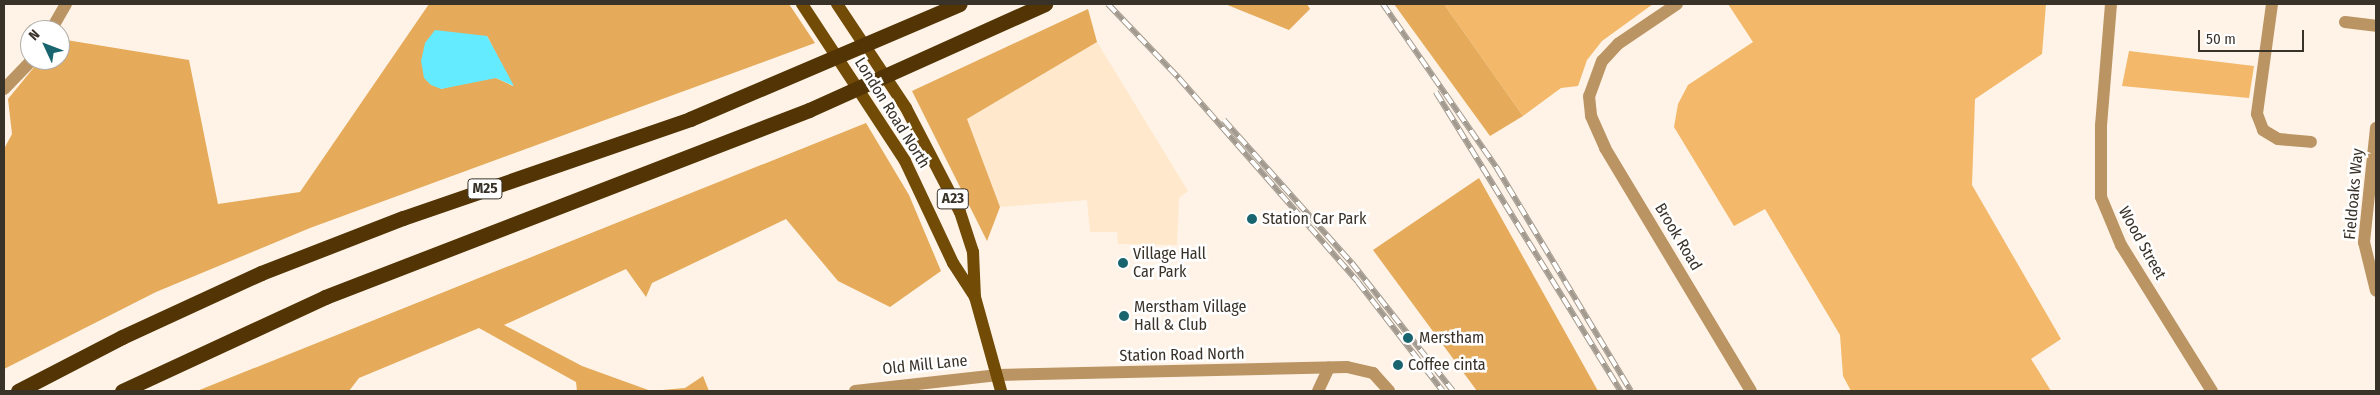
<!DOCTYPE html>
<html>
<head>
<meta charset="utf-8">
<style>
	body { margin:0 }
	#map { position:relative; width:2380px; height:395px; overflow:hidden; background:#fef3e6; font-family:"Fira Sans Condensed",sans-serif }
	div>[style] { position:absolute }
	.built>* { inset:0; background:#ffe8cc }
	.green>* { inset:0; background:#f3b86a }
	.forest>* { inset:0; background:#e5aa5a }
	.water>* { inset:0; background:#64ebff }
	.minor>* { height:12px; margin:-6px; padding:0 6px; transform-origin:6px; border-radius:6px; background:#bb9463 }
	.tertiary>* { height:12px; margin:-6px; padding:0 6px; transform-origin:6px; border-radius:6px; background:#bb9463 }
	.primary>* { height:12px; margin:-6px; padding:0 6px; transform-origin:6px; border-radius:6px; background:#724b07 }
	.motorway>* { height:15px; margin:-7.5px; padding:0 7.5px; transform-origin:7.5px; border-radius:7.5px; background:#523405 }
	.rail>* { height:5.5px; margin-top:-2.75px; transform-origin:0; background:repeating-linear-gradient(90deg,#fff 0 11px,#a39a8f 0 22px); box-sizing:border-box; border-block:1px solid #a39a8f }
	.dots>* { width:14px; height:14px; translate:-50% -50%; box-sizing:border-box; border:2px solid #fff; border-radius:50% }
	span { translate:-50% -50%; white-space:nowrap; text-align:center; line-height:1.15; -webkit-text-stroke:5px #fff; paint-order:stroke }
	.shield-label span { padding:1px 4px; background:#fff; border:1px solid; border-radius:4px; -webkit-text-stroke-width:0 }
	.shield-label { font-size:15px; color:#393229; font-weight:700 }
	.street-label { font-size:16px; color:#393229 }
	.poi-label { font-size:16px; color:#393229 }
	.left { translate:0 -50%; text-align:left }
	.frame { position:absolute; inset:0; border:5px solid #393229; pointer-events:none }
	.north { position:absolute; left:20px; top:20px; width:50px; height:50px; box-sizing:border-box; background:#fff; border:1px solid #b0ada9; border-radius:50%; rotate:313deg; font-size:14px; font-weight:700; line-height:20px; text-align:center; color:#393229 }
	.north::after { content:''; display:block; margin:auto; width:18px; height:22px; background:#18646f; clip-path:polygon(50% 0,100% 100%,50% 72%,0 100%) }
	.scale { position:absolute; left:2198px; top:30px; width:106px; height:22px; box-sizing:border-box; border:2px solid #393229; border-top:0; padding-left:6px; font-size:15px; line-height:18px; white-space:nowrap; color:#393229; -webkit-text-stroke:4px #fff; paint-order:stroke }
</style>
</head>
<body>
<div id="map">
	<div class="built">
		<div style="clip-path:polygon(1097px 42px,1188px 191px,1179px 198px,1177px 245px,1118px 244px,1117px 232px,1090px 232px,1087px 200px,1000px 207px,967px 119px)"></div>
	</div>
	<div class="green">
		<div style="clip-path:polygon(1444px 4px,1653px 4px,1602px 41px,1587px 60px,1578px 86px,1561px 88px,1523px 116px)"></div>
		<div style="clip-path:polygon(1728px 4px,2046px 4px,2042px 54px,1975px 99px,1972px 185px,2061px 339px,2031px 359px,2051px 391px,1851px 391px,1843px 376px,1840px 335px,1765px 209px,1734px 226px,1674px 127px,1678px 104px,1688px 85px,1753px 42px)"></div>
		<div style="clip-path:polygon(2129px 51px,2254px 66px,2249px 98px,2122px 86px)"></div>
	</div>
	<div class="forest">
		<div style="clip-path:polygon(evenodd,429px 4px,789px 4px,815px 43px,310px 228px,156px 292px,4px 369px,4px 149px,12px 134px,8px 99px,40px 60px,60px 60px,60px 39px,189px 60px,218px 204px,300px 192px,429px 4px,487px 36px,513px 86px,496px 78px,474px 79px,441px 89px,487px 36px)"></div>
		<div style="clip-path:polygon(1225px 4px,1307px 4px,1310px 9px,1289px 30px)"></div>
		<div style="clip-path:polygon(1394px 4px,1444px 4px,1523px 116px,1490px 136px)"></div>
		<div style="clip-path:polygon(1088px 9px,1097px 42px,967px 119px,1000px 207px,987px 241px,912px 91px)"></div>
		<div style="clip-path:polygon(866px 123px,909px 195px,941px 271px,890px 307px,838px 281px,786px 219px,652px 283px,646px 297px,626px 269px,504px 325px,582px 366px,651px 391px,685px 388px,703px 376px,709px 391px,577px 391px,576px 382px,479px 328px,359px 378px,349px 391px,197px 391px)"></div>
		<div style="clip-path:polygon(1479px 178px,1598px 391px,1477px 391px,1373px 250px)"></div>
	</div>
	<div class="water">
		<div style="clip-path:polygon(435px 30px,487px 36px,514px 86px,496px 78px,441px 89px,431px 85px,424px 78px,421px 61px,425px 43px)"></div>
	</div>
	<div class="minor">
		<div style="left:1677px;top:4px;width:71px;rotate:145.9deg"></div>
		<div style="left:1618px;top:44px;width:23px;rotate:133deg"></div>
		<div style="left:1602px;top:61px;width:37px;rotate:110deg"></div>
		<div style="left:1589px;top:96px;width:20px;rotate:84deg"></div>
		<div style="left:1591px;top:116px;width:35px;rotate:66deg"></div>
		<div style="left:1605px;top:148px;width:283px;rotate:59deg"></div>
		<div style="left:2111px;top:4px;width:122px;rotate:94.7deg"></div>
		<div style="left:2101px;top:126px;width:71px;rotate:90deg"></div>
		<div style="left:2101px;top:197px;width:52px;rotate:67.4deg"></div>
		<div style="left:2121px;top:245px;width:172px;rotate:58.1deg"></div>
		<div style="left:2272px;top:4px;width:111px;rotate:97.8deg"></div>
		<div style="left:2257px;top:114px;width:17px;rotate:69deg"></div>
		<div style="left:2263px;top:130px;width:17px;rotate:31deg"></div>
		<div style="left:2278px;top:139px;width:33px;rotate:5deg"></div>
		<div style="left:2345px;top:22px;width:31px;rotate:7deg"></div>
		<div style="left:2376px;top:128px;width:115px;rotate:96deg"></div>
		<div style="left:2364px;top:242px;width:50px;rotate:76.2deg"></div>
		<div style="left:855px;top:391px;width:144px;rotate:-6.4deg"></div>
		<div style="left:998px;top:375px;width:349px;rotate:-1.3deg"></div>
		<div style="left:1347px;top:367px;width:27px;rotate:13deg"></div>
		<div style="left:1373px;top:373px;width:24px;rotate:48deg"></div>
		<div style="left:1318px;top:391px;width:26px;rotate:-65deg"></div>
	</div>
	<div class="tertiary">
		<div style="left:51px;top:30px;width:30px;rotate:-60deg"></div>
		<div style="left:4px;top:89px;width:40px;rotate:-46deg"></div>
	</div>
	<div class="primary">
		<div style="left:802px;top:4px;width:188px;rotate:56.7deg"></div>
		<div style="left:905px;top:161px;width:113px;rotate:64.8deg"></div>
		<div style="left:953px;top:263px;width:40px;rotate:57.1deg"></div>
		<div style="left:837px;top:4px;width:125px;rotate:56.4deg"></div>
		<div style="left:906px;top:108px;width:117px;rotate:62.6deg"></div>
		<div style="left:960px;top:212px;width:42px;rotate:72deg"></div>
		<div style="left:973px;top:252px;width:45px;rotate:87.5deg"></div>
		<div style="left:975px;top:297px;width:98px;rotate:74.5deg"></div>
	</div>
	<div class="motorway">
		<div style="left:18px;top:391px;width:117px;rotate:-27.4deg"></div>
		<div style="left:122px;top:337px;width:153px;rotate:-24.7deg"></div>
		<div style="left:261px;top:273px;width:152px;rotate:-21.2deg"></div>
		<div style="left:403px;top:218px;width:304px;rotate:-19deg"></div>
		<div style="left:690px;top:119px;width:293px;rotate:-23.1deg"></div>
		<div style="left:122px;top:391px;width:224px;rotate:-24.8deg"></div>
		<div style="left:325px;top:297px;width:519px;rotate:-21.12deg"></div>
		<div style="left:809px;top:110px;width:259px;rotate:-24.2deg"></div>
	</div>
	<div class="rail">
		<div style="left:1108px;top:4px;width:103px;rotate:46.2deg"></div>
		<div style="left:1179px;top:78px;width:271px;rotate:48.7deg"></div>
		<div style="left:1358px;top:282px;width:138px;rotate:52.1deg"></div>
		<div style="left:1383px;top:4px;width:200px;rotate:55.2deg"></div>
		<div style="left:1497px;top:168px;width:260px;rotate:59deg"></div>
		<div style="left:1436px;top:92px;width:352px;rotate:58.3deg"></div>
		<div style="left:1224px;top:120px;width:192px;rotate:48.2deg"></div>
		<div style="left:1352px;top:263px;width:163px;rotate:51.7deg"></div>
	</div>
	<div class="dots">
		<div style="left:1252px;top:219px;background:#18646f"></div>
		<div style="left:1123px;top:263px;background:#18646f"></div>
		<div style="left:1124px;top:316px;background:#18646f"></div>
		<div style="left:1408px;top:338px;background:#18646f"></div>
		<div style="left:1398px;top:365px;background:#18646f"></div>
	</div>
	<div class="shield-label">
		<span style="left:485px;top:189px">M25</span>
		<span style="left:953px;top:199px">A23</span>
	</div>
	<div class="street-label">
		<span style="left:892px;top:113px;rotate:58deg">London Road North</span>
		<span style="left:2354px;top:194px;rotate:-85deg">Fieldoaks Way</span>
		<span style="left:1678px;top:237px;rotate:59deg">Brook Road</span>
		<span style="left:2142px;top:243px;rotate:61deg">Wood Street</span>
		<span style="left:1182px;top:355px;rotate:-1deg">Station Road North</span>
		<span style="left:925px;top:365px;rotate:-6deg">Old Mill Lane</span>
	</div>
	<div class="poi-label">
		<span class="left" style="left:1262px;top:219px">Station Car Park</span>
		<span class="left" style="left:1133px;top:263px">Village Hall<br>Car Park</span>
		<span class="left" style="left:1134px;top:316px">Merstham Village<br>Hall &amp; Club</span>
		<span class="left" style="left:1419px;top:338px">Merstham</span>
		<span class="left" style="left:1408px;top:365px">Coffee cinta</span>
	</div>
	<div class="frame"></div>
	<div class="north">N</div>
	<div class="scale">50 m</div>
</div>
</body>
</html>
